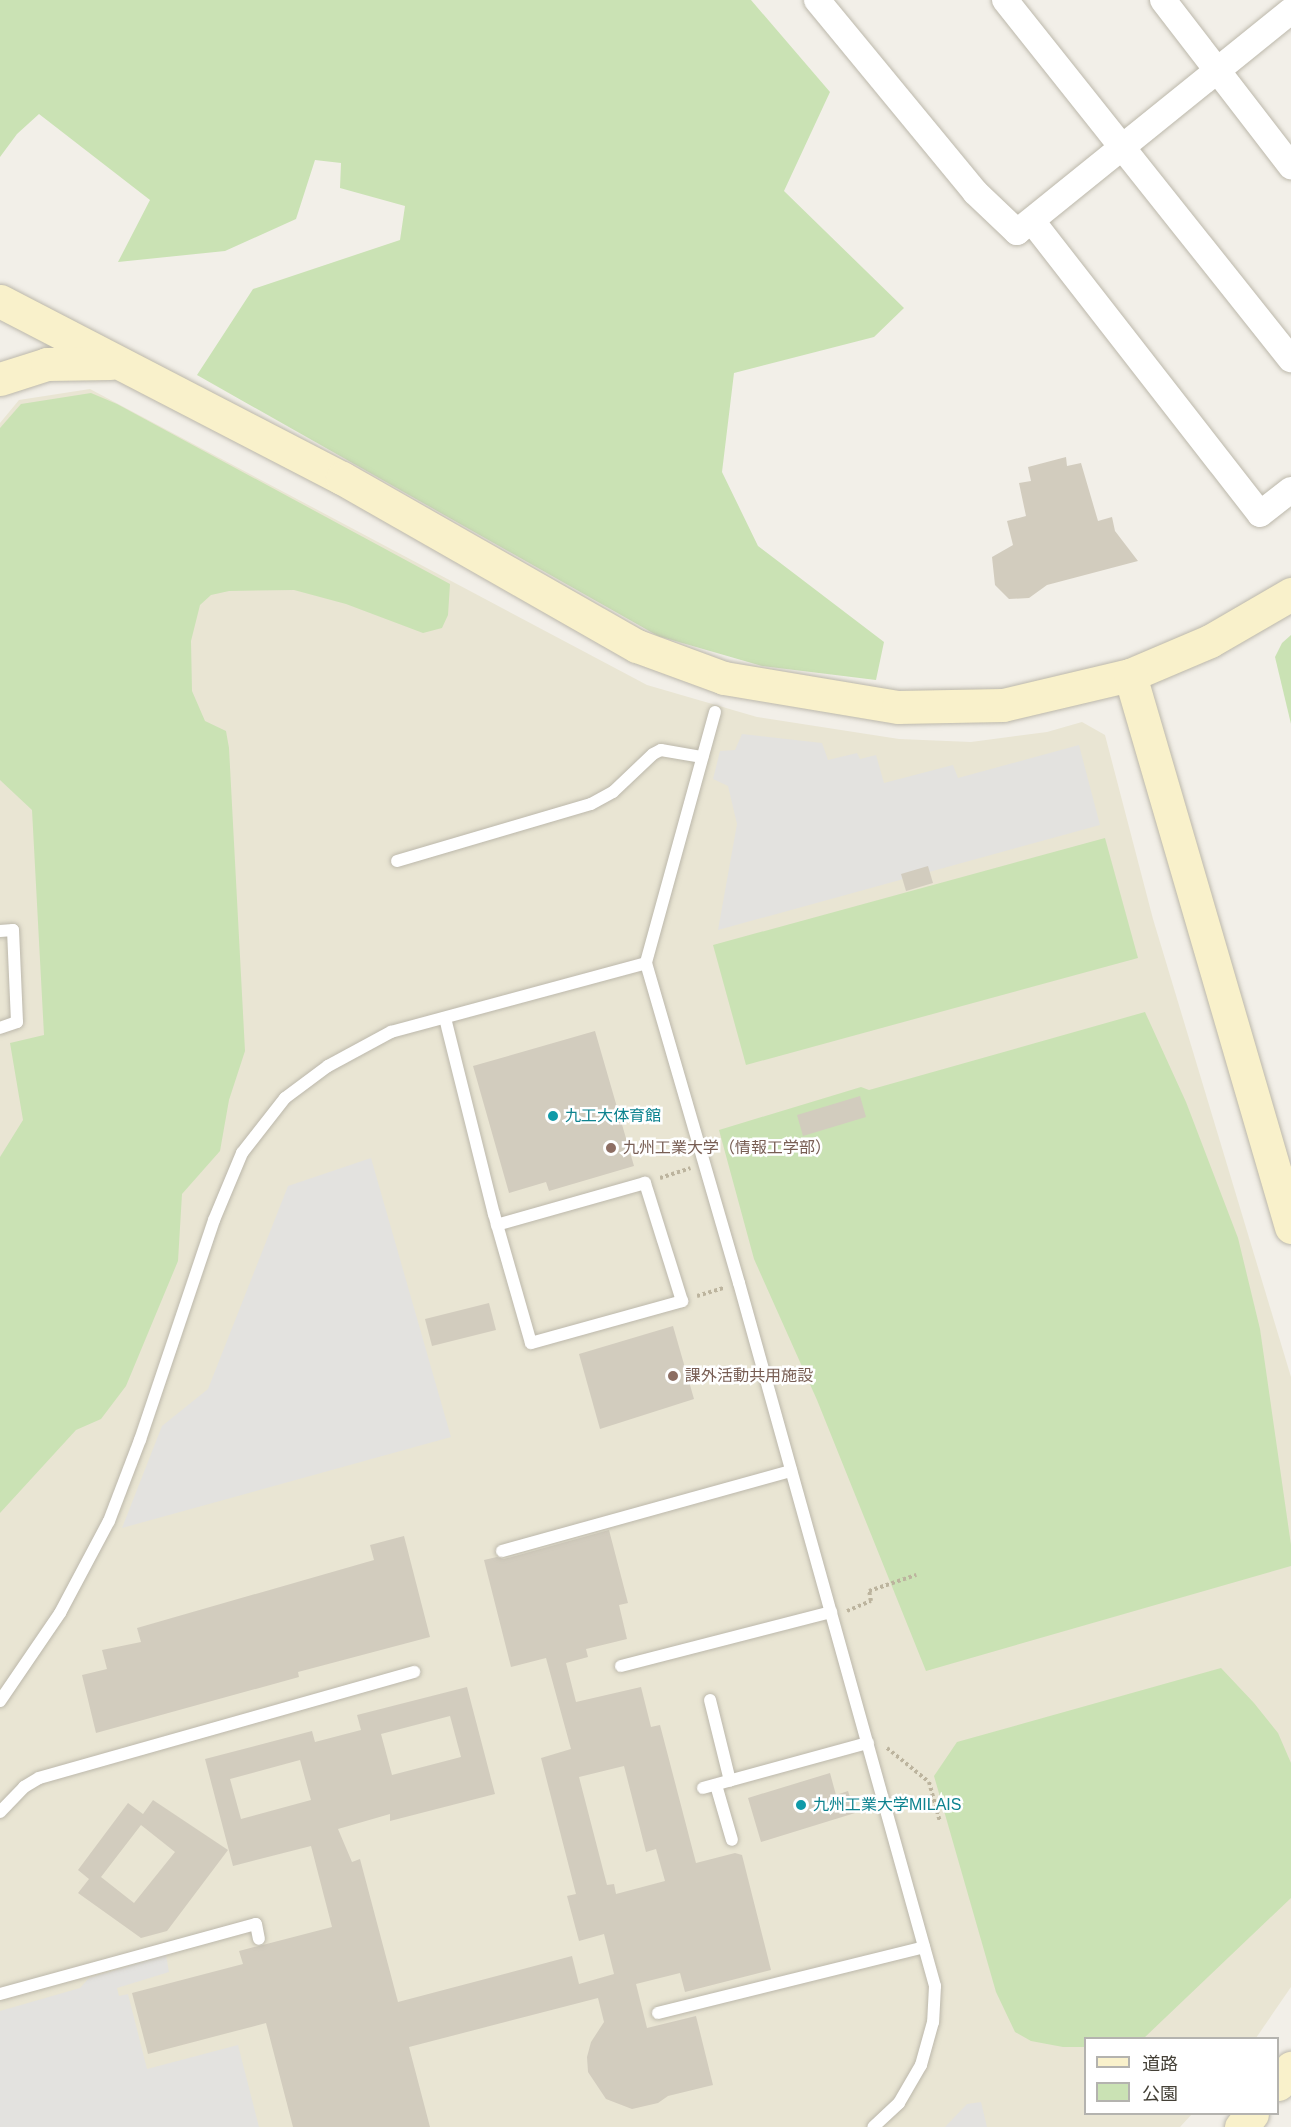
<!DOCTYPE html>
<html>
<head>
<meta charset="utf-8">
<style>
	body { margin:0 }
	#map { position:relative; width:1291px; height:2127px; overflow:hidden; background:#f2efe8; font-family:Arial,"Noto Sans JP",sans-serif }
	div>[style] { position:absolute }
	.education>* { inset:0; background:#e9e5d3 }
	.green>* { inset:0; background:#cae2b4 }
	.parking>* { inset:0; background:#e3e2df }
	.building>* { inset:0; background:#d2ccbe }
	.path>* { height:4px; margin-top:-2px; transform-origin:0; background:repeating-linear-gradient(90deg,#bcb49e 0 3px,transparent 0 6px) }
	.roads { filter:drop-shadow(0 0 2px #bcb8ab) drop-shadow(0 0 2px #bcb8ab) }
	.lane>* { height:12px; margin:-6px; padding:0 6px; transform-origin:6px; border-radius:6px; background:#fff }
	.street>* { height:26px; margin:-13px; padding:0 13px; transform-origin:13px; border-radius:13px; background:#fff }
	.secondary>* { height:33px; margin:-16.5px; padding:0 16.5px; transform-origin:16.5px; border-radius:16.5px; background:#f9f1cb }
	.dots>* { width:16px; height:16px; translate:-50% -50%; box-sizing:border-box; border:3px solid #fff; border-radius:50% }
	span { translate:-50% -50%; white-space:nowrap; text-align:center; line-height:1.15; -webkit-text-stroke:5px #fff; paint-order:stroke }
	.culture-label { font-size:16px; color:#0d838f }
	.left { translate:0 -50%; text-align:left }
	.education-label { font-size:16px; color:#785e54 }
	.legend { position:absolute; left:1084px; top:2037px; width:195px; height:78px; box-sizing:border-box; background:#fff; border:2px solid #b4b3af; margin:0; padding:8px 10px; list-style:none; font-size:18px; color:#444037 }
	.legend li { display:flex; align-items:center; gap:12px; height:30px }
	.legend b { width:30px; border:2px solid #b4b3af }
</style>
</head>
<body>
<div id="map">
	<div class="education">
		<div style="clip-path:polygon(90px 389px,647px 685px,757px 717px,899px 739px,971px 742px,1047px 732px,1082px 722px,1105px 735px,1153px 919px,1291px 1377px,1291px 1987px,1256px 2038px,1086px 2038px,1086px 2114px,1192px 2114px,1180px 2127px,0 2127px,0 423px,19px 400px)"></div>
	</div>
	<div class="green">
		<div style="clip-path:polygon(0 0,751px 0,830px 92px,784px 191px,904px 308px,874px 337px,734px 373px,722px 472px,758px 546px,884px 642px,876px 680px,762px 666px,658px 636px,197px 375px,253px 289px,400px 240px,405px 206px,340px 188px,341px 163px,315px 160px,296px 219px,225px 251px,118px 262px,150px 200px,39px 114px,17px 134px,0 157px)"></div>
		<div style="clip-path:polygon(91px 393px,117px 404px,450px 584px,448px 615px,442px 628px,423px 633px,346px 604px,294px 590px,229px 591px,211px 595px,200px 605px,191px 641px,192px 691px,205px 721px,226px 731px,229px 748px,245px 1051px,229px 1100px,220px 1151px,182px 1194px,178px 1261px,126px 1386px,101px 1419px,76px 1430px,0 1513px,0 1157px,23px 1120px,10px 1043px,44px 1035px,32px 810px,0 780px,0 428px,21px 404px)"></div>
		<div style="clip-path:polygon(1291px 635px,1291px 724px,1275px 657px,1282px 643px)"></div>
		<div style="clip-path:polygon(1105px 838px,1138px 958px,746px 1065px,713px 945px)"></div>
		<div style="clip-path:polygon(1145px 1012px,1186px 1102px,1238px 1238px,1260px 1329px,1291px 1545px,1291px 1566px,926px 1671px,817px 1400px,754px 1259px,719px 1130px,861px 1087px,869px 1090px)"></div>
		<div style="clip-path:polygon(1221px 1668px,1254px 1703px,1278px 1733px,1291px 1763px,1291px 1898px,1144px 2038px,1086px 2038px,1085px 2047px,1063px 2047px,1031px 2041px,1015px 2032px,996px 1992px,934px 1776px,957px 1742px)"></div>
	</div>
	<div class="parking">
		<div style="clip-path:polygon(742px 734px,822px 743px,828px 760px,857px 753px,860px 759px,876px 755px,884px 783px,953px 765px,958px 778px,1079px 745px,1100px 825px,718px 930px,737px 824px,728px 786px,713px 779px,720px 751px,735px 750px)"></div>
		<div style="clip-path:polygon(371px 1158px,451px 1437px,122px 1528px,162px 1426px,208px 1389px,288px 1186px)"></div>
		<div style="clip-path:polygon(166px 1955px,169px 1972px,117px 1988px,119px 1996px,128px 1994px,147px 2069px,238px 2045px,259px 2127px,0 2127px,0 2011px,80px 1988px,89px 1978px)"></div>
		<div style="clip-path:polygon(981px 2102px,987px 2127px,945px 2127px,967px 2104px)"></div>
	</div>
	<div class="building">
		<div style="clip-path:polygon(1066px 457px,1067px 466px,1081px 463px,1098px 521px,1112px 517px,1115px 531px,1138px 561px,1047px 585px,1029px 598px,1009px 599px,995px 585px,992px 557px,1013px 545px,1007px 521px,1026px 516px,1019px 483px,1031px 481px,1028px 467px)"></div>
		<div style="clip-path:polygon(928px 866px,933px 883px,906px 891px,901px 874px)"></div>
		<div style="clip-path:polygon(595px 1031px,634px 1166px,549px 1191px,546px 1182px,509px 1193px,473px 1066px)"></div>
		<div style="clip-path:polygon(860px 1096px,866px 1117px,803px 1136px,797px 1115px)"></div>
		<div style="clip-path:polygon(489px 1303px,496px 1330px,432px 1346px,425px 1319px)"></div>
		<div style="clip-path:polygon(673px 1326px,694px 1399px,600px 1429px,579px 1354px)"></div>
		<div style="clip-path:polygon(evenodd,609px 1530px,628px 1603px,619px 1605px,627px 1639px,586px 1649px,588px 1657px,566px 1663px,576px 1702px,641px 1687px,651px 1727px,660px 1725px,696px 1863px,735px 1853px,742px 1855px,771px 1970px,685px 1992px,680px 1973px,636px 1984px,647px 2028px,696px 2016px,713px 2085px,668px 2096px,658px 2103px,632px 2109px,606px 2099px,588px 2072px,587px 2057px,591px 2042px,604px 2022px,598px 1998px,409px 2047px,430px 2127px,293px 2127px,266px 2023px,148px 2054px,132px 1993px,243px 1964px,239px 1951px,332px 1927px,311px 1846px,233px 1866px,205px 1759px,312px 1731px,315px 1742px,361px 1730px,357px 1715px,467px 1687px,495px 1794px,390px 1821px,390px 1814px,338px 1829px,352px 1862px,360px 1859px,398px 2002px,572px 1956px,579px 1984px,614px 1974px,604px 1934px,579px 1941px,567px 1896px,576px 1894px,541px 1758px,571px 1749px,546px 1658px,511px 1667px,484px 1560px,497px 1557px,504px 1559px,609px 1530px,450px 1716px,461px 1757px,392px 1775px,381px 1734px,450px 1716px,609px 1530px,300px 1760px,311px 1800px,241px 1819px,230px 1779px,300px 1760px,609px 1530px,624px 1766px,646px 1852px,656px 1849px,665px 1881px,616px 1894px,614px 1884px,607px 1885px,579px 1777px,624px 1766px)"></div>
		<div style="clip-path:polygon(404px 1536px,430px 1637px,298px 1672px,299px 1677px,96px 1733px,82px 1675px,107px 1669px,102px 1650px,141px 1642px,137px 1628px,374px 1560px,370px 1545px)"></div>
		<div style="clip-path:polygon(830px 1773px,836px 1795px,848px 1791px,855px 1813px,761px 1842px,748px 1798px)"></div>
		<div style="clip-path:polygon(evenodd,153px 1800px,228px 1850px,167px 1931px,141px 1938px,78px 1893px,89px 1879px,78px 1870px,128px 1803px,143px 1814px,153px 1800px,141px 1825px,175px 1852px,134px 1903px,101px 1877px,141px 1825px)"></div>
	</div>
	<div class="path">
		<div style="left:660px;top:1178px;width:32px;rotate:-18deg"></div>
		<div style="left:697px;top:1296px;width:28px;rotate:-17deg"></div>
		<div style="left:847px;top:1611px;width:26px;rotate:-23deg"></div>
		<div style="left:871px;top:1601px;width:10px;rotate:-101deg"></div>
		<div style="left:869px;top:1591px;width:50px;rotate:-18.8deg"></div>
		<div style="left:887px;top:1748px;width:54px;rotate:39deg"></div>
		<div style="left:929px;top:1782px;width:41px;rotate:74.6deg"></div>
	</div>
	<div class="roads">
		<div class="lane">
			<div style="left:715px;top:712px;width:260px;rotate:105.4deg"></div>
			<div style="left:646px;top:963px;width:333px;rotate:73.8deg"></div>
			<div style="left:739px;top:1283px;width:730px;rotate:74.42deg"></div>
			<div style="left:935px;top:1986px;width:36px;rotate:93deg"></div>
			<div style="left:933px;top:2022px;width:45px;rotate:105.6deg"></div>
			<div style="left:921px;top:2065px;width:44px;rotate:120.1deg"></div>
			<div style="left:899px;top:2103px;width:35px;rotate:137deg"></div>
			<div style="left:397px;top:861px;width:202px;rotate:-16.4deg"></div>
			<div style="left:591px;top:804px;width:25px;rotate:-29deg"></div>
			<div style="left:613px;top:792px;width:55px;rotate:-43.5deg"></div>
			<div style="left:653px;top:754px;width:9px;rotate:-27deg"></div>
			<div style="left:661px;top:750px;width:42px;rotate:9.7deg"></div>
			<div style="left:0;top:931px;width:13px;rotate:-4deg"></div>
			<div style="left:13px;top:930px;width:92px;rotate:87.5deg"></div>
			<div style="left:17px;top:1022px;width:18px;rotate:161deg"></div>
			<div style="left:445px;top:1018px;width:202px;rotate:76deg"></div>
			<div style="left:494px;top:1214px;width:134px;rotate:74deg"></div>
			<div style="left:531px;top:1343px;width:157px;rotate:-15.5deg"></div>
			<div style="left:682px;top:1301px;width:124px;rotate:-107.4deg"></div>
			<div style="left:645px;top:1183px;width:154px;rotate:164.2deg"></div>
			<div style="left:502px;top:1551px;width:300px;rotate:-15.5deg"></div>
			<div style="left:621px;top:1666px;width:217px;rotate:-14.4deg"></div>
			<div style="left:710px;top:1700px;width:83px;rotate:76.1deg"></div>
			<div style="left:0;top:1701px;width:107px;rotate:-55.7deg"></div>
			<div style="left:60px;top:1613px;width:104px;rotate:-62deg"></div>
			<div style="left:109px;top:1521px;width:87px;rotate:-69.1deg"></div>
			<div style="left:140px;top:1440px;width:232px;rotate:-71.4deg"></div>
			<div style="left:214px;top:1220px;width:73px;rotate:-67.3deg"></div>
			<div style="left:242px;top:1153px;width:70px;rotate:-52deg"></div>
			<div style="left:285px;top:1098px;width:54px;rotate:-36.7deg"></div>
			<div style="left:328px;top:1066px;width:72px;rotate:-28.4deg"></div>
			<div style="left:391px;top:1032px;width:264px;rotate:-15.1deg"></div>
			<div style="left:716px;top:1785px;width:57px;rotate:73.8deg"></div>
			<div style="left:703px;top:1788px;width:171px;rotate:-15.3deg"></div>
			<div style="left:0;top:1812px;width:35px;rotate:-46deg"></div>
			<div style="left:24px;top:1787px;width:17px;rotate:-31deg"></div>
			<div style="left:39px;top:1778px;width:390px;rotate:-15.8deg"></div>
			<div style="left:0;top:1994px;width:265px;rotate:-15.3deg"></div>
			<div style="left:256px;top:1924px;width:15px;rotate:79deg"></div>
			<div style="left:658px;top:2013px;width:274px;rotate:-13.9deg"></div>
		</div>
		<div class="street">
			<div style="left:817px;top:0;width:249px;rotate:50.5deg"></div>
			<div style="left:975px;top:192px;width:58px;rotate:43.6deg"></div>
			<div style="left:1017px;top:232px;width:352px;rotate:-38.9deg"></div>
			<div style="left:1005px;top:0;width:459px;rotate:51.5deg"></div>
			<div style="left:1163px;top:0;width:210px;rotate:52.4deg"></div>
			<div style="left:1032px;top:221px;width:371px;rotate:52.1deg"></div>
			<div style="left:1260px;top:514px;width:39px;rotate:-38deg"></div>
		</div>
		<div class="secondary">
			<div style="left:0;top:301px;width:385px;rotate:27.4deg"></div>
			<div style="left:342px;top:478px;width:339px;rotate:29.7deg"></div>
			<div style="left:637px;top:646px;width:93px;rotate:20.2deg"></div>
			<div style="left:724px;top:678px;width:176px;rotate:9.5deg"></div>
			<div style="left:898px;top:707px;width:105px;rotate:-1.1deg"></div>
			<div style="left:1003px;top:705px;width:130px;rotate:-13.3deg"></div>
			<div style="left:1130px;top:675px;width:87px;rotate:-23deg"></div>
			<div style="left:1210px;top:641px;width:94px;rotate:-30.1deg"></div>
			<div style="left:0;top:379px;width:49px;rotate:-17.7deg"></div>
			<div style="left:47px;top:364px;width:63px;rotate:-0.9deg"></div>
			<div style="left:1130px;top:675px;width:575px;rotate:73.74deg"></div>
			<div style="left:1278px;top:2084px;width:21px;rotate:-51deg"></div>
			<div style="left:1241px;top:2127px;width:17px;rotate:-50deg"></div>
		</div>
	</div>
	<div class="dots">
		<div style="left:553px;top:1116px;background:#0f9aa8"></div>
		<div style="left:611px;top:1148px;background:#8d6e63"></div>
		<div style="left:673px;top:1376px;background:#8d6e63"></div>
		<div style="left:801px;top:1805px;background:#0f9aa8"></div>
	</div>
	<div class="culture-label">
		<span class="left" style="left:565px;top:1116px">九工大体育館</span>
		<span class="left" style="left:813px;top:1805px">九州工業大学MILAIS</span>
	</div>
	<div class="education-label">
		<span class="left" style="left:623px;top:1148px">九州工業大学（情報工学部）</span>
		<span class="left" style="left:685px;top:1376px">課外活動共用施設</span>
	</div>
	<ul class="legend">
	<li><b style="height:8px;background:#f9f1cb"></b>道路</li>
	<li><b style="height:16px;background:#cae2b4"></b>公園</li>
	</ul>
</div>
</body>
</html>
